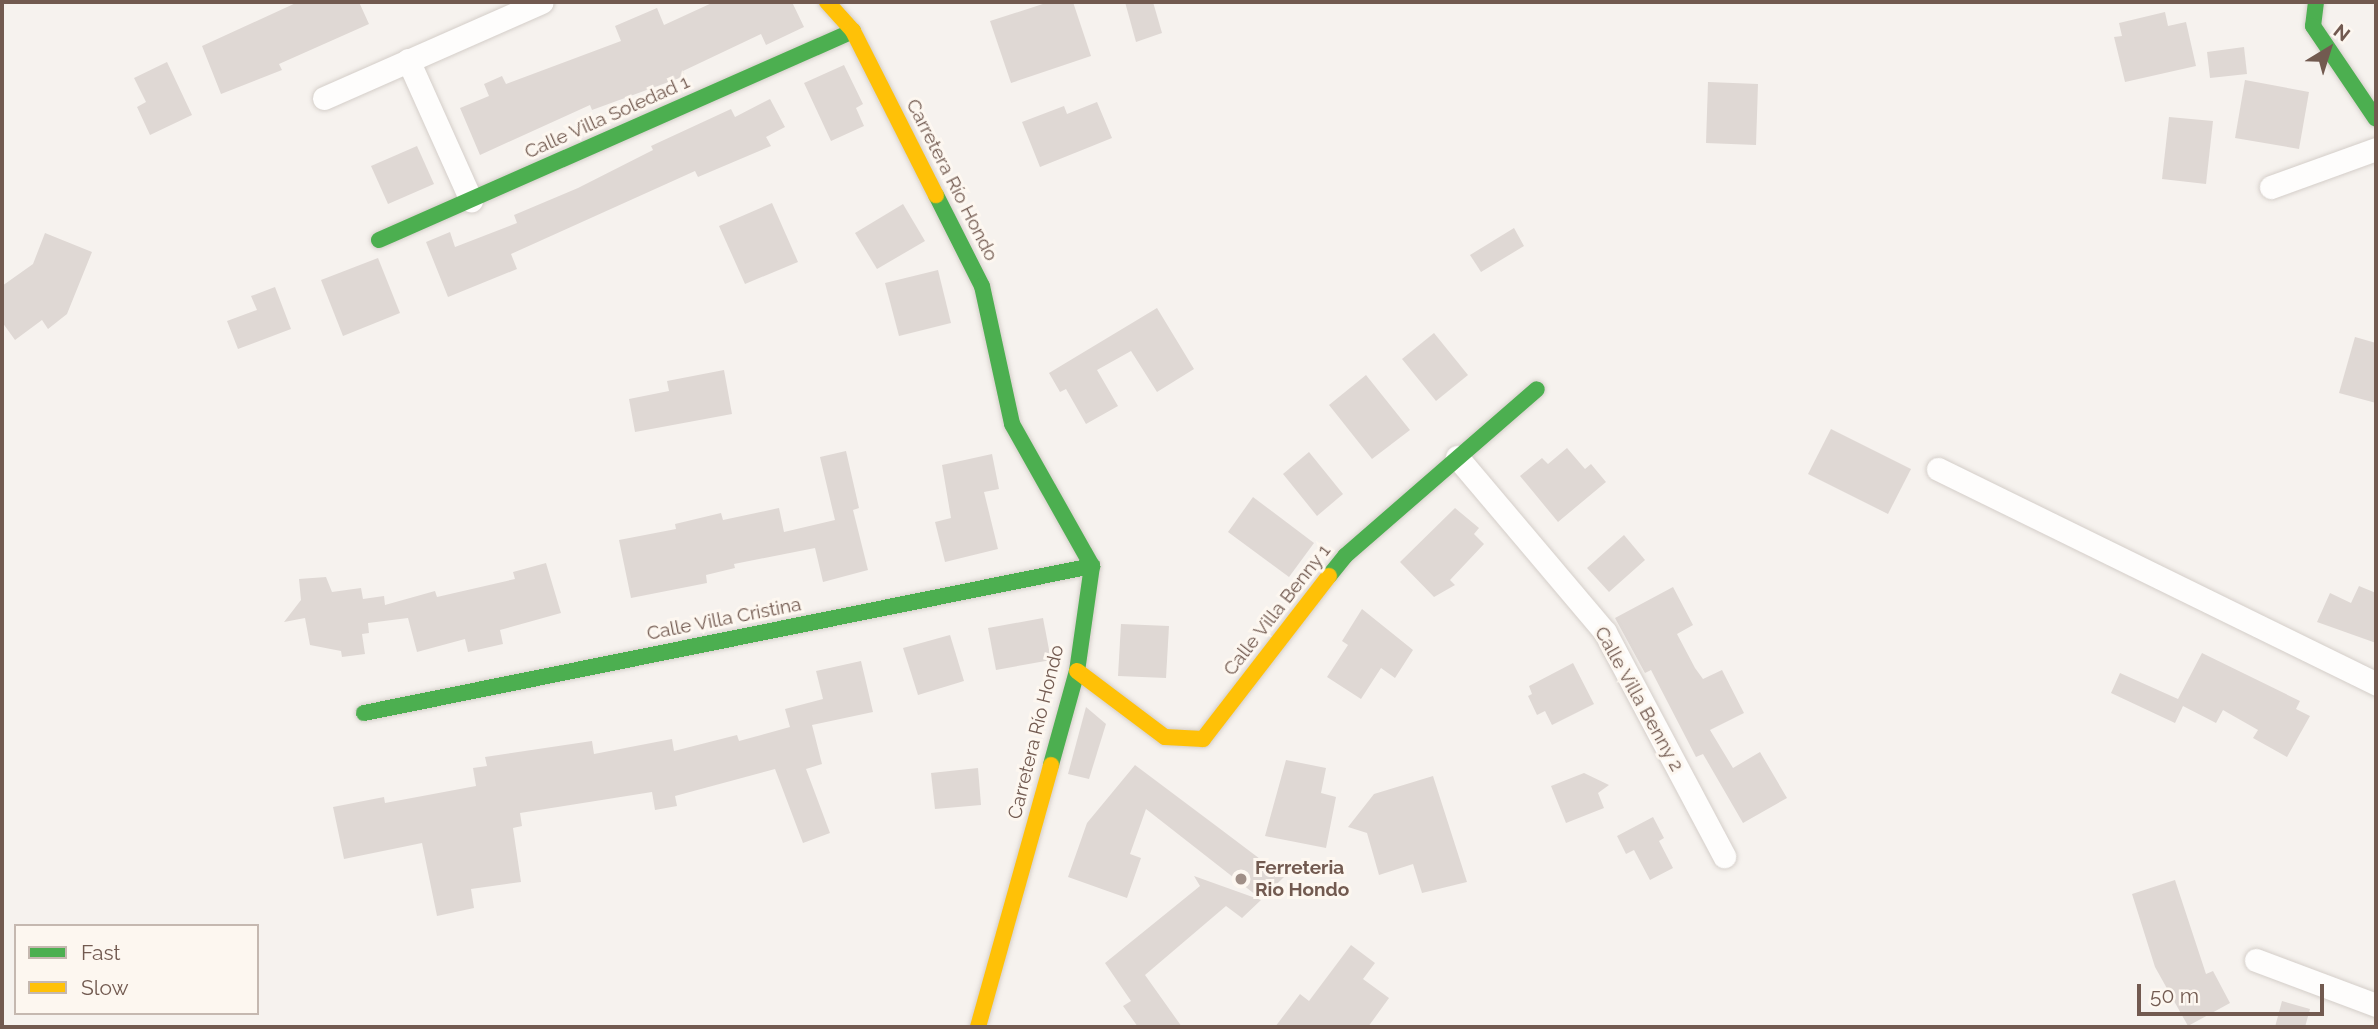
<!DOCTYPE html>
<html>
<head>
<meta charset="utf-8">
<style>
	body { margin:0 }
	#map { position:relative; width:2378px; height:1029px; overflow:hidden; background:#f6f2ee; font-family:Raleway,sans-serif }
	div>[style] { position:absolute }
	.building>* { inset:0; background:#dfd8d4 }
	.roads { filter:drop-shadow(0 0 2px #d4cec9) drop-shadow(0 0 2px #d4cec9) }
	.street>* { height:23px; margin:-11.5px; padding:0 11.5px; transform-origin:11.5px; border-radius:11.5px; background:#fefdfc }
	.fast>* { height:16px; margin:-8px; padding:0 8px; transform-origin:8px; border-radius:8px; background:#4caf50 }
	.slow>* { height:16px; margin:-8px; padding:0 8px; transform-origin:8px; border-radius:8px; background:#ffc107 }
	.dots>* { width:19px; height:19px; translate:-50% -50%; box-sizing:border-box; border:4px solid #fdf7f0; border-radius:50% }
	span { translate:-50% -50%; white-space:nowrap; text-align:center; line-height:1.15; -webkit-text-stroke:6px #fdf7f0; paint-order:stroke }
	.street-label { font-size:19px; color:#725a50 }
	.poi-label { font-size:19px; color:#725a50; font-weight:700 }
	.left { translate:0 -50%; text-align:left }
	.frame { position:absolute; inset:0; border:4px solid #725a50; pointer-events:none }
	.legend { position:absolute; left:14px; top:924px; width:245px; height:91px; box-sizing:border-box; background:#fdf7f0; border:2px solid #c5b8b0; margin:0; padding:9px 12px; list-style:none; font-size:21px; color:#725a50 }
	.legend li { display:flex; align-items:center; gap:14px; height:35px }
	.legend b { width:35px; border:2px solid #c5b8b0 }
	.north { position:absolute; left:2294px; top:14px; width:70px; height:70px; -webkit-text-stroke:5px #fdf7f0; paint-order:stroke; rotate:38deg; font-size:19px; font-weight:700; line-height:28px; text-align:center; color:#725a50 }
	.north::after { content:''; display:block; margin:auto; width:24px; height:32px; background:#725a50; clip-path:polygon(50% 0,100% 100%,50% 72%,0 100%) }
	.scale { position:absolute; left:2137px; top:984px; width:187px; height:32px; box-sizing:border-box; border:4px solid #725a50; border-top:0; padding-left:9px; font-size:21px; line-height:24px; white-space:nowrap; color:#725a50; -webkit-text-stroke:5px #fdf7f0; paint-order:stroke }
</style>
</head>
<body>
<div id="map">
	<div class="building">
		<div style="clip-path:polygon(298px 2px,359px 2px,369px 24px,279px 64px,282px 70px,221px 94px,202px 46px)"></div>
		<div style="clip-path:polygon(714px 2px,792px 2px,804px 27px,766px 45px,761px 34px,683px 71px,685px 76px,592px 110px,590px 105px,480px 155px,460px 108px,489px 96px,484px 84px,502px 76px,506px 84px,621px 41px,615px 26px,657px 8px,664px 25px)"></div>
		<div style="clip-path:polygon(1049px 2px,1073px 2px,1091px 56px,1011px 83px,990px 21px)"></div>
		<div style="clip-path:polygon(1125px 2px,1153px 2px,1162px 33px,1136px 42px)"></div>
		<div style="clip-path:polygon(2165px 12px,2168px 26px,2186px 22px,2196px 66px,2125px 82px,2114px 37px,2122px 36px,2119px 23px)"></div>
		<div style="clip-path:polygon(2244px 47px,2247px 74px,2210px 78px,2207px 52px)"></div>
		<div style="clip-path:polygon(167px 62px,192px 115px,150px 135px,137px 107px,146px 102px,134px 78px)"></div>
		<div style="clip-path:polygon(844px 65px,863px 104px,856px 108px,864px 126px,831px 141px,804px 83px)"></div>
		<div style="clip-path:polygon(2245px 80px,2309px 92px,2299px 149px,2235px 138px)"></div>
		<div style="clip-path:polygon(1708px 82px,1758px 84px,1756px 145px,1706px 143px)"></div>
		<div style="clip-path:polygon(770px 99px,785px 127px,766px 137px,771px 146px,698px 177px,695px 171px,511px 254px,517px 269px,448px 297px,426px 242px,450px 232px,455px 247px,517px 223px,514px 215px,578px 188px,653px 150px,651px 146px,731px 109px,735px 117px)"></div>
		<div style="clip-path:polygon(1097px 102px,1112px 138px,1040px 167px,1022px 122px,1064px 106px,1067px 114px)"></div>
		<div style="clip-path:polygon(2169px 117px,2213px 121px,2206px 184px,2162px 179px)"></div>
		<div style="clip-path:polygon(417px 146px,434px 184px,388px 204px,371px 166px)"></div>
		<div style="clip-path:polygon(772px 203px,798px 262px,745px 284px,719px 226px)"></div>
		<div style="clip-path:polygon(903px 204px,925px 241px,877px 269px,855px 233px)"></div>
		<div style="clip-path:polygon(1514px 228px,1524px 246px,1481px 272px,1470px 255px)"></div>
		<div style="clip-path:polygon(45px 233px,92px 252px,67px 314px,48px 329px,42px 320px,15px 340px,2px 322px,2px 286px,33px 264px)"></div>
		<div style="clip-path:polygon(378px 258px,400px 313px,343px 336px,321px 280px)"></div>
		<div style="clip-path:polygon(938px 270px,951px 323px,899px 336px,885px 283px)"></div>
		<div style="clip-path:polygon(275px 287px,291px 329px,238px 349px,227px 321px,257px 310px,251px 296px)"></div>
		<div style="clip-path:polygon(1157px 308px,1194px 369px,1157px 392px,1131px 351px,1097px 370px,1118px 406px,1086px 424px,1066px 389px,1060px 392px,1049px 373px)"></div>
		<div style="clip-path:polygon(1434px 333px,1468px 375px,1436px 401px,1402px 359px)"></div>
		<div style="clip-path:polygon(2355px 337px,2376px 343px,2376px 403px,2339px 393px)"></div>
		<div style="clip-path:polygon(724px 370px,732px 414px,635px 432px,629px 399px,669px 391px,667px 381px)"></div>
		<div style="clip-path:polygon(1366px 375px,1410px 430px,1372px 459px,1329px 405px)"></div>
		<div style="clip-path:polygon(1831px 429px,1911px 469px,1888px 514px,1808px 474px)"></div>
		<div style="clip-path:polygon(1567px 448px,1585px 469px,1591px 464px,1606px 482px,1558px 522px,1520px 476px,1542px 458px,1548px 464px)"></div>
		<div style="clip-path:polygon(846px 451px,859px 508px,853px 510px,868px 570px,823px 582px,815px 548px,734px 564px,735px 568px,706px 575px,707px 583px,631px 598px,619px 540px,676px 529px,675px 524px,721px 513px,723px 520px,779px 508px,784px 532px,835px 520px,820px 457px)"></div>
		<div style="clip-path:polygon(1309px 452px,1343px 494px,1317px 516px,1283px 474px)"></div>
		<div style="clip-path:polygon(992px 454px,999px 489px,984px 492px,998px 549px,945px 562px,935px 522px,951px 518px,942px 465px)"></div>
		<div style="clip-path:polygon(1253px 497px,1314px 543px,1289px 577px,1228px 532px)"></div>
		<div style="clip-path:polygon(1455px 508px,1479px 528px,1474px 534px,1484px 544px,1450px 580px,1455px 585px,1434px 597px,1400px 562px)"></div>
		<div style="clip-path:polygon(1624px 535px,1645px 560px,1609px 592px,1587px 568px)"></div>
		<div style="clip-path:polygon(546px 563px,561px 613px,500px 630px,503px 644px,468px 652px,465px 639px,417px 652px,408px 618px,368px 623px,369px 633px,362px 634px,365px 654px,342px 657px,341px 651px,310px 645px,305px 618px,284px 622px,301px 600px,299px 579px,326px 577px,332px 592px,361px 588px,363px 599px,384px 596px,385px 605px,435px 591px,437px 597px,515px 579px,513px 572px)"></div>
		<div style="clip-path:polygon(2359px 586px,2376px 593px,2376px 643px,2317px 622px,2330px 593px,2351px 603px)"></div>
		<div style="clip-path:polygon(1673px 587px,1693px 625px,1677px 634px,1695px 668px,1703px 679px,1722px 670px,1744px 713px,1710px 730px,1733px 768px,1760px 752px,1787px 798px,1743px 823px,1703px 754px,1696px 757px,1651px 670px,1645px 673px,1615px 618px)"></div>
		<div style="clip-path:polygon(1362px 609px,1413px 650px,1395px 678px,1381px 668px,1361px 699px,1327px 677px,1348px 645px,1342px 641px)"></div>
		<div style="clip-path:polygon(1043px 618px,1051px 660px,996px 670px,988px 628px)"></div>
		<div style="clip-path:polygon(1121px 624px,1169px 626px,1166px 678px,1118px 676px)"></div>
		<div style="clip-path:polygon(950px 635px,964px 681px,918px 695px,903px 648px)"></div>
		<div style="clip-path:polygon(2202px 653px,2300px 701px,2296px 709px,2310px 716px,2287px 757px,2253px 738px,2258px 730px,2223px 710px,2216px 723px,2183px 706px,2175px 723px,2111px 693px,2120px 673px,2178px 699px)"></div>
		<div style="clip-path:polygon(861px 661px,873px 712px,812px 725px,822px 764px,806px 769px,830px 833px,803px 843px,775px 769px,675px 796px,677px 806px,655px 810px,652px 792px,520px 813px,522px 826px,513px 828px,521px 882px,471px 889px,474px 908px,437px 916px,422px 843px,344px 859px,333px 807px,384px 797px,385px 803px,476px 786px,473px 768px,487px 766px,485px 757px,592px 741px,594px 754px,672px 739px,674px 751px,737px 735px,739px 741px,790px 727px,785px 709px,823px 699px,816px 671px)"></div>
		<div style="clip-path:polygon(1573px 663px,1594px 704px,1552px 725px,1545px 711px,1537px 715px,1528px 696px,1532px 694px,1529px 686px)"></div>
		<div style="clip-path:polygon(1086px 707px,1106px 724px,1089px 779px,1068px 774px)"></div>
		<div style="clip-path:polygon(1286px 760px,1326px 768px,1321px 793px,1336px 797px,1326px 848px,1265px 836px)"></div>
		<div style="clip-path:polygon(1135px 765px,1219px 828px,1284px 877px,1261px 899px,1146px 809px,1130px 854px,1141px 858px,1127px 898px,1068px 877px,1087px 823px)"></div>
		<div style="clip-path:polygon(978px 768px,981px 805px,935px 809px,931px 773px)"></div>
		<div style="clip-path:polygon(1584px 773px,1609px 785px,1598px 793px,1604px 808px,1566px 823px,1551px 786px)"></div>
		<div style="clip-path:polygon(1433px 776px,1467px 882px,1422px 893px,1413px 864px,1379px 875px,1367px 833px,1348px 827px,1374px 794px)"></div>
		<div style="clip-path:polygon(1653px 817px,1664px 838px,1659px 841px,1673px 868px,1650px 880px,1634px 850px,1626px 854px,1617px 836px)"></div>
		<div style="clip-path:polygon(1194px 876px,1261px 900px,1242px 918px,1226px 906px,1145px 975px,1182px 1027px,1138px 1027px,1123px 1006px,1131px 1001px,1105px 963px,1200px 886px)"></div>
		<div style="clip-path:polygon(2175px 880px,2206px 974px,2213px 971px,2230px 1003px,2188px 1026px,2155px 967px,2132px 894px)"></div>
		<div style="clip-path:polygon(1351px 945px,1375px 963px,1363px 979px,1389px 998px,1368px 1027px,1275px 1027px,1300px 994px,1309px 1001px)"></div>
		<div style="clip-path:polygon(2282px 1001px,2310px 1009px,2305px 1027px,2275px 1027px)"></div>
	</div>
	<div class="roads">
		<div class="street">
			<div style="left:408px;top:60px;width:154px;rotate:65.8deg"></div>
			<div style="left:324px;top:98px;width:238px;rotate:-23.8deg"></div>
			<div style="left:2271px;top:187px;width:112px;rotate:-19.9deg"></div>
			<div style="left:1457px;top:457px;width:229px;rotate:49.8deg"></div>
			<div style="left:1605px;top:632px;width:254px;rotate:62deg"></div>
			<div style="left:1938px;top:469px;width:488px;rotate:26.1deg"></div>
			<div style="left:2256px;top:960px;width:128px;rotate:20.6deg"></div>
		</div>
		<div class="fast">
			<div style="left:2316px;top:2px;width:24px;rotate:97deg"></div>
			<div style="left:2313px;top:26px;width:112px;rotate:55.9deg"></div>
			<div style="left:936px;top:195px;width:102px;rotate:63.2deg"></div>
			<div style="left:982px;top:286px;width:141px;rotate:77.7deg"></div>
			<div style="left:1012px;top:424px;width:163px;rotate:60.6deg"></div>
			<div style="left:1092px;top:566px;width:106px;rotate:98.1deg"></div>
			<div style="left:1077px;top:671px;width:98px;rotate:105.5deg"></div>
			<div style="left:379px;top:240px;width:518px;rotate:-23.79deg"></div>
			<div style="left:1329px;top:576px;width:26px;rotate:-51deg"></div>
			<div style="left:1345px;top:556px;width:254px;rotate:-41deg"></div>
			<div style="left:364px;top:713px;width:743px;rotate:-11.42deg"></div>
		</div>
		<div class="slow">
			<div style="left:827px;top:2px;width:39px;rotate:48deg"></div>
			<div style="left:853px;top:31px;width:184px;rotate:63.2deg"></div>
			<div style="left:1077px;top:671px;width:110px;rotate:36.9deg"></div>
			<div style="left:1165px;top:737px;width:38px;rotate:3deg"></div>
			<div style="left:1203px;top:739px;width:206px;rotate:-52.3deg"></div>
			<div style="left:978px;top:1027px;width:272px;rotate:-74.4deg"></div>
		</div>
	</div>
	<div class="dots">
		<div style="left:1241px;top:879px;background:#a08f87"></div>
	</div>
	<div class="street-label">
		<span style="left:607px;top:117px;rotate:-24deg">Calle Villa Soledad 1</span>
		<span style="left:952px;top:180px;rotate:63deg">Carretera Río Hondo</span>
		<span style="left:1277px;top:610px;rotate:-52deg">Calle Villa Benny 1</span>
		<span style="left:724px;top:619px;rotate:-11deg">Calle Villa Cristina</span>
		<span style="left:1639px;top:699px;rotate:61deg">Calle Villa Benny 2</span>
		<span style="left:1036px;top:732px;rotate:-76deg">Carretera Río Hondo</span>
	</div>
	<div class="poi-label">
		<span class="left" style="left:1255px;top:879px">Ferreteria<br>Rio Hondo</span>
	</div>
	<div class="frame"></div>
	<ul class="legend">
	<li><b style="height:9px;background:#4caf50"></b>Fast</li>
	<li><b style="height:9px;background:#ffc107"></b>Slow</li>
	</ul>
	<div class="north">N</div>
	<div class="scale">50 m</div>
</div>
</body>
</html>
